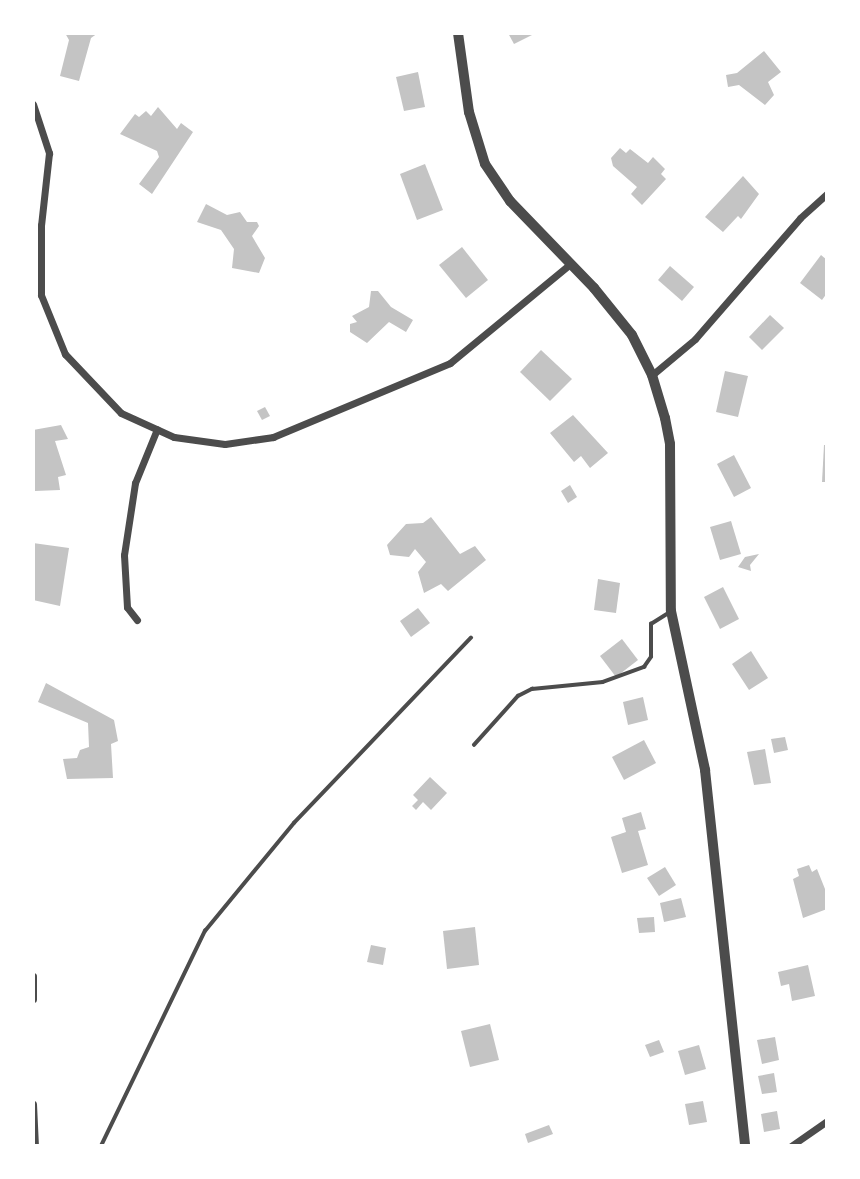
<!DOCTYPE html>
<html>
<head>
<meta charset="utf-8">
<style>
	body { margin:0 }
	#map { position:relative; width:860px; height:1179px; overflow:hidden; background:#fff; font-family:"Fira Sans Condensed",sans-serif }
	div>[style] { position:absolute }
	.building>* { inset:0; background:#c4c4c4 }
	.service>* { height:3.5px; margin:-1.75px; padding:0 1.75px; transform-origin:1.75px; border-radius:1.75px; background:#4c4c4c }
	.minor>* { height:7px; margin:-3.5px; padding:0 3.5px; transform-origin:3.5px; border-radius:3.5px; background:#4c4c4c }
	.tertiary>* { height:10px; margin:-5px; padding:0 5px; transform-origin:5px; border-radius:5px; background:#4c4c4c }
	span { translate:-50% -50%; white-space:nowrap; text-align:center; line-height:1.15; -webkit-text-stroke:7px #fff; paint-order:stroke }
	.frame { position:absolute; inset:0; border:35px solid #fff; pointer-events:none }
</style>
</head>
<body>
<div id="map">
	<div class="building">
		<div style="clip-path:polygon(65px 33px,98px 33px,91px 38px,79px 81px,60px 76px,69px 40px)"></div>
		<div style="clip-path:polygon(508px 33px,536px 33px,514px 44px)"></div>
		<div style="clip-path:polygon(764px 51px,781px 72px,768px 82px,774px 95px,765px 105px,739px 85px,728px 87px,726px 75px,737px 73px)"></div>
		<div style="clip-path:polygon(418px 72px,425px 107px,404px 111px,396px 77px)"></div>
		<div style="clip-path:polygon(158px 107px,177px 129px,181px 123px,193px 132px,152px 194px,139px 184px,159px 157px,157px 151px,120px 134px,135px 114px,139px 117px,146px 111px,151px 116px)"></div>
		<div style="clip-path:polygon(620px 148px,626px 153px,630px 149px,648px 163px,653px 157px,665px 169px,661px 174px,666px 179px,642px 205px,631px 194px,637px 187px,613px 166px,611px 158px)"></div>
		<div style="clip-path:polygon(425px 164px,443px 210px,417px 220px,400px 174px)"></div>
		<div style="clip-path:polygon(743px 176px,759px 194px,741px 219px,738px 216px,723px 232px,705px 217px)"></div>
		<div style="clip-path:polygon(206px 204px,227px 215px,240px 212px,247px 222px,257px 222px,259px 226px,252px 236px,265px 258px,259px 273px,232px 268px,234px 249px,221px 230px,197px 222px)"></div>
		<div style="clip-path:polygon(462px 247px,488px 280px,466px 298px,439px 265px)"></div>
		<div style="clip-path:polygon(821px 255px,827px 260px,827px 293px,822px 300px,800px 283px)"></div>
		<div style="clip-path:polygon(670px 266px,694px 287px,682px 301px,658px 280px)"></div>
		<div style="clip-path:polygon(371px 291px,378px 291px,391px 307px,413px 320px,406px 332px,389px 322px,367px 343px,350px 332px,350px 324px,357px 322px,352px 316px,369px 307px)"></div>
		<div style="clip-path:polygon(770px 315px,784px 328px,762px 350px,749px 337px)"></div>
		<div style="clip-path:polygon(541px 350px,572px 379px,550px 401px,520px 372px)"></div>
		<div style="clip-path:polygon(725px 371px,748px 376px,738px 417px,716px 412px)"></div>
		<div style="clip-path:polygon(265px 407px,270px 416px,262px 420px,257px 411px)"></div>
		<div style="clip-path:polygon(573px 415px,608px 453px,590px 468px,581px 456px,574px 462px,550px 433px)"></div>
		<div style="clip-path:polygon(61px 425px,68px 439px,55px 441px,66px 475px,58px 477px,60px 490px,35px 491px,33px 430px)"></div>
		<div style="clip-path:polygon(824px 445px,827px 445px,827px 482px,822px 482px)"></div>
		<div style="clip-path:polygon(734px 455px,751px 488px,734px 497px,717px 464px)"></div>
		<div style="clip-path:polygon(570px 485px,577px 497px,568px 503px,561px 491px)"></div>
		<div style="clip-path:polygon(431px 517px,460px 554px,475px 546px,486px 560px,448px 591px,441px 584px,424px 593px,418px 572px,426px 562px,415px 549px,409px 557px,390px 555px,387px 545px,406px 524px,423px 523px)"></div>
		<div style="clip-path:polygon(731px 521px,741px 554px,720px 560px,710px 527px)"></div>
		<div style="clip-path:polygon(33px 543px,69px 548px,60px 606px,33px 600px)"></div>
		<div style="clip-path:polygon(759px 554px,750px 565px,751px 571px,738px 567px,745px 557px)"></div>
		<div style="clip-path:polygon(598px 579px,620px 583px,616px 613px,594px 610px)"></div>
		<div style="clip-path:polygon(723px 587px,739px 619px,720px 629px,704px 597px)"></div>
		<div style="clip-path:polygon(418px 608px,430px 623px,411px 637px,400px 621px)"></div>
		<div style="clip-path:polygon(622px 639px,638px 660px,616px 677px,600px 656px)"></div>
		<div style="clip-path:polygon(751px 651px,768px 678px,749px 690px,732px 664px)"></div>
		<div style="clip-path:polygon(46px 683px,114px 720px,118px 741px,111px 744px,113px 778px,67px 779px,63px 759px,77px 758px,80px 750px,89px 747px,88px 723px,38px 702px)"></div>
		<div style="clip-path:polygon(643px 697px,648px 720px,628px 725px,623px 702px)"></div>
		<div style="clip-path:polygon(785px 737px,788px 750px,774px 753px,771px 739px)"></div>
		<div style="clip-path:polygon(644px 740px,656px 763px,624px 780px,612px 757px)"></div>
		<div style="clip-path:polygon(765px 749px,771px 783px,754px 785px,747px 752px)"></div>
		<div style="clip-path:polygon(430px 777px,447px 793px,431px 810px,423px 802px,416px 810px,412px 806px,418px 800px,413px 795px)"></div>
		<div style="clip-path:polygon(641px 812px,646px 829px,638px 831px,648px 865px,622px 873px,611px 837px,626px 832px,622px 818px)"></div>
		<div style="clip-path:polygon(809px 865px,812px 872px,817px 869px,827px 894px,827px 909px,803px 918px,793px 879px,799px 876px,797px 869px)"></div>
		<div style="clip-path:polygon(665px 867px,676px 885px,659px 896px,647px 878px)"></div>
		<div style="clip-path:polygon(681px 898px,686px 917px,664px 922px,660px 903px)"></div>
		<div style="clip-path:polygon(654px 917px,655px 932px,639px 933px,637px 918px)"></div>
		<div style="clip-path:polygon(475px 927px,479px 965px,447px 969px,443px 931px)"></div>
		<div style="clip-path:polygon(371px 945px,386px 948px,383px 965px,367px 962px)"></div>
		<div style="clip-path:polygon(808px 965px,815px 996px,792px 1001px,789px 984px,781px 986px,778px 972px)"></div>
		<div style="clip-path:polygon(490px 1024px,499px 1060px,470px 1067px,461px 1031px)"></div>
		<div style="clip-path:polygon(775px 1037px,779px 1060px,762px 1064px,757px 1040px)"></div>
		<div style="clip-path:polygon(659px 1040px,664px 1052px,650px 1057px,645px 1045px)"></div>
		<div style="clip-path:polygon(699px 1045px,706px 1069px,685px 1075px,678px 1051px)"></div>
		<div style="clip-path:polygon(774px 1073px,777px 1092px,762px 1094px,758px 1076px)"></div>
		<div style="clip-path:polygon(703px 1101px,707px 1122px,689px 1125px,685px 1104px)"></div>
		<div style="clip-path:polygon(777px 1111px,780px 1129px,764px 1132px,761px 1114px)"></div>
		<div style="clip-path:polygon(549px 1125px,553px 1134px,528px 1143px,525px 1134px)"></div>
	</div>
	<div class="service">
		<div style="left:474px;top:745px;width:66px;rotate:-48.1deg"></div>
		<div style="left:518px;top:696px;width:16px;rotate:-27deg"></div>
		<div style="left:532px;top:689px;width:71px;rotate:-5.6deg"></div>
		<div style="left:603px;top:682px;width:44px;rotate:-20.1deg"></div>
		<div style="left:644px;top:667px;width:12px;rotate:-55deg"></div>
		<div style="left:651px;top:657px;width:33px;rotate:-90deg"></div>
		<div style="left:651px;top:624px;width:22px;rotate:-32deg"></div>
		<div style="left:101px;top:1146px;width:239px;rotate:-64.2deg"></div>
		<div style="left:205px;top:931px;width:140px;rotate:-50.5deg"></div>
		<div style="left:294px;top:823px;width:256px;rotate:-46.3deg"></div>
	</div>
	<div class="minor">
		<div style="left:33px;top:104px;width:52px;rotate:71.9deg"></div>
		<div style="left:49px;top:153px;width:72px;rotate:96.3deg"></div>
		<div style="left:41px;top:225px;width:70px;rotate:90deg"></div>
		<div style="left:41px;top:295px;width:64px;rotate:67.9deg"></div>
		<div style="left:65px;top:354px;width:81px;rotate:46.5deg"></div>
		<div style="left:121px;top:413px;width:58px;rotate:24.4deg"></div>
		<div style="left:174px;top:437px;width:51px;rotate:7.8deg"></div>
		<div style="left:225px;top:444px;width:49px;rotate:-8.3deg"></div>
		<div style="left:273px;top:437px;width:192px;rotate:-22.7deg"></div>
		<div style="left:450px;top:363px;width:156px;rotate:-39.5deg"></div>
		<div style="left:652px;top:375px;width:56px;rotate:-39.9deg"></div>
		<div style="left:695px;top:339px;width:160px;rotate:-49deg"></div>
		<div style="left:800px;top:218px;width:36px;rotate:-42deg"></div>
		<div style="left:137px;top:620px;width:16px;rotate:-128deg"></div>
		<div style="left:127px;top:607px;width:52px;rotate:-93.3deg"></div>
		<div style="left:124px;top:555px;width:73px;rotate:-81.3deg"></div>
		<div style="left:135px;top:483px;width:58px;rotate:-67.8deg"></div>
		<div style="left:33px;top:976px;width:23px;rotate:90deg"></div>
		<div style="left:33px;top:1104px;width:42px;rotate:87.3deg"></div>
		<div style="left:791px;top:1146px;width:44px;rotate:-34.8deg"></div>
	</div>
	<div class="tertiary">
		<div style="left:458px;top:33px;width:80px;rotate:82.1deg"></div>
		<div style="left:469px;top:112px;width:54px;rotate:72.9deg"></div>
		<div style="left:485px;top:164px;width:45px;rotate:56deg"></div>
		<div style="left:510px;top:201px;width:121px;rotate:46deg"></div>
		<div style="left:594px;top:288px;width:60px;rotate:51deg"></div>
		<div style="left:632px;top:335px;width:45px;rotate:63.4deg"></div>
		<div style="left:652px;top:375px;width:45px;rotate:73.2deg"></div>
		<div style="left:665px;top:418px;width:26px;rotate:79deg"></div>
		<div style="left:670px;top:444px;width:167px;rotate:89.7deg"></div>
		<div style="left:671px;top:611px;width:163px;rotate:77.9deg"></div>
		<div style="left:705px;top:770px;width:378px;rotate:83.9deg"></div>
	</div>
	<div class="frame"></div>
</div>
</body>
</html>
